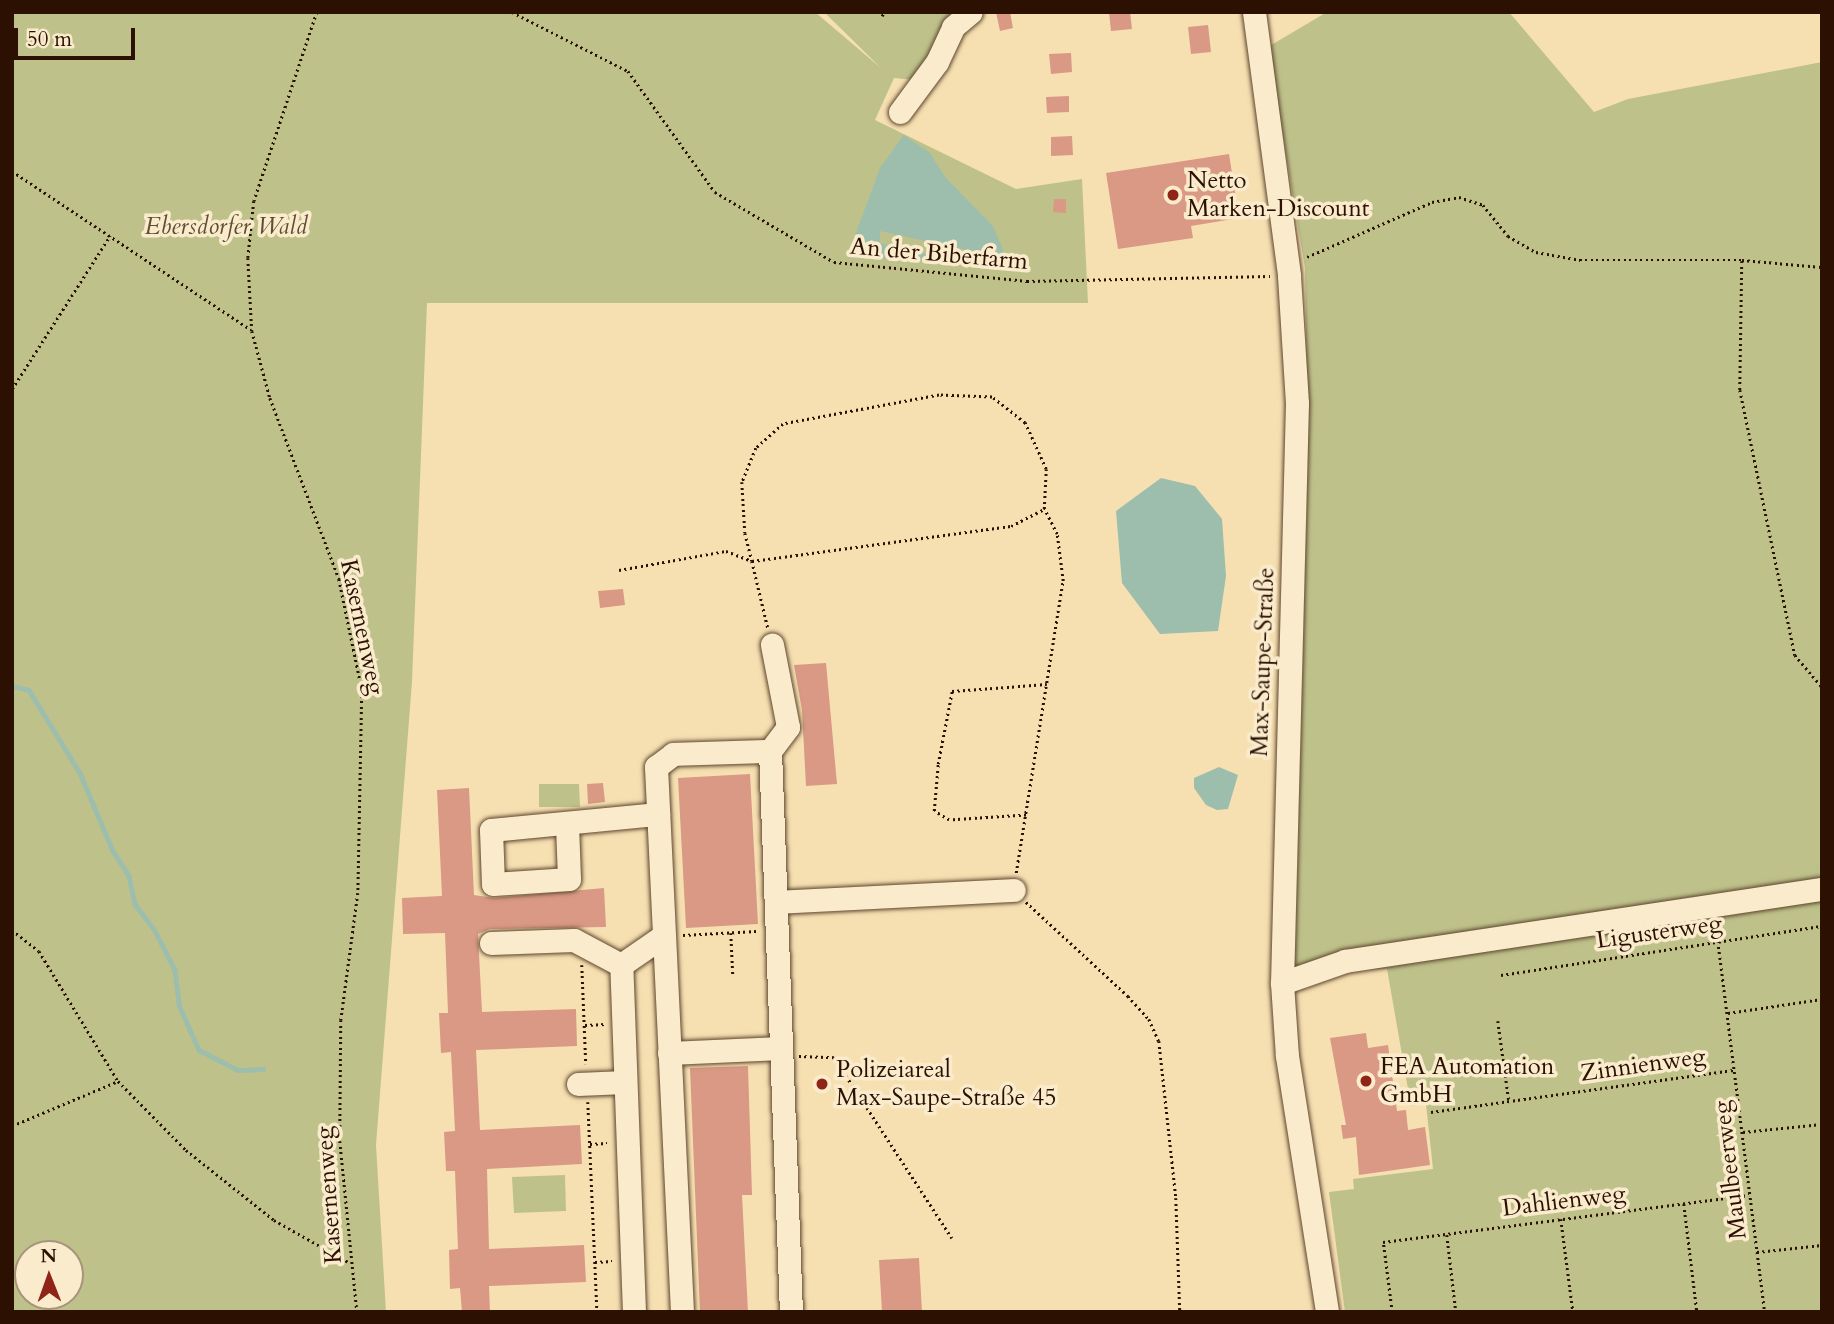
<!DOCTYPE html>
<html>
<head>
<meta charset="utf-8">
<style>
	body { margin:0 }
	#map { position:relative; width:1834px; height:1324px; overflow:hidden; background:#f6e0b1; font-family:Cardo,serif }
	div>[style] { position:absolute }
	.green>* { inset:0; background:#bec28a }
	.water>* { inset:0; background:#9dbdad }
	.stream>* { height:4.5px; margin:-2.25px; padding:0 2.25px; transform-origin:2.25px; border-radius:2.25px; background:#9dbdad }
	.building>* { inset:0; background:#d99984 }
	.path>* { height:2.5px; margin-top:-1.25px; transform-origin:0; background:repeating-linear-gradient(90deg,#2c1102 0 2px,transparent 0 5.5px) }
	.roads { filter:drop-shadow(0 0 2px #5e452e) drop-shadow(0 0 2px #5e452e) }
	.minor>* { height:23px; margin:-11.5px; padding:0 11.5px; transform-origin:11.5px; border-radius:11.5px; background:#f9ebcc }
	.dots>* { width:19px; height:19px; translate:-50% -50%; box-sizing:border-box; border:4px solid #f9ebcc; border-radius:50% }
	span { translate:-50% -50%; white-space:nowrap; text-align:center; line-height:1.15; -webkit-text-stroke:7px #f9ebcc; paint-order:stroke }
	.poi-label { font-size:24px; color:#2c1102 }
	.left { translate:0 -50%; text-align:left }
	.park-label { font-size:24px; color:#5f4f32; font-style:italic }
	.street-label { font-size:24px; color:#2c1102 }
	.frame { position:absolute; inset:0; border:14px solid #2c1102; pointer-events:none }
	.north { position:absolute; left:14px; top:1240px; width:70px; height:70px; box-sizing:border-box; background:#f9ebcc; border:2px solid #a7947b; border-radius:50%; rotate:359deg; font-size:19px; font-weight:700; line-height:28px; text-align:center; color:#2c1102 }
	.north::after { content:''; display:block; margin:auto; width:24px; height:32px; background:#8f2418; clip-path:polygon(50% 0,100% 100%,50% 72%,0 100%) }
	.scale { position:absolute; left:14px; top:28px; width:121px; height:32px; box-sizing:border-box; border:4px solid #2c1102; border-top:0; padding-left:9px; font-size:21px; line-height:24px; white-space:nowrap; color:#2c1102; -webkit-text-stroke:5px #f9ebcc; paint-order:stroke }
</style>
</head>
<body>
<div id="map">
	<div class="green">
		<div style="clip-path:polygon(evenodd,12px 12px,815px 12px,881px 68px,824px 12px,959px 12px,915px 80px,894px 78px,875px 120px,1016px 189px,1082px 179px,1088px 303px,427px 303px,412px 682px,376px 1145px,386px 1312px,12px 1312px,12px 12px,28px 1254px,70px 1254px,70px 1296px,28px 1296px,28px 1254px)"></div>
		<div style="clip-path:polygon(1327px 12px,1509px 12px,1594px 112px,1628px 99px,1822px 62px,1822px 1312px,1345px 1312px,1329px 1192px,1354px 1189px,1353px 1179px,1433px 1169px,1426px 1104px,1411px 1106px,1387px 969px,1298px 972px,1295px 964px,1308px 459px,1305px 268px,1268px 47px)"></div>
		<div style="clip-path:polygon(539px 784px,579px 784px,580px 807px,539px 807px)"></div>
		<div style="clip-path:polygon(565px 1175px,566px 1211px,514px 1213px,512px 1177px)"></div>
	</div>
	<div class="water">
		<div style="clip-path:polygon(904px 135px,930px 153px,945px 177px,993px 226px,1007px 259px,880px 231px,880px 243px,972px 264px,847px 257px,880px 168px)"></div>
		<div style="clip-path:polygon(1161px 478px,1195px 486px,1222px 519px,1226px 576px,1218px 631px,1160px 634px,1122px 583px,1116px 511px)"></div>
		<div style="clip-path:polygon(1219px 767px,1238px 775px,1228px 809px,1217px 810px,1206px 805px,1194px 788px,1194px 778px)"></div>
	</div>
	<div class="stream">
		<div style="left:12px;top:686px;width:17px;rotate:13deg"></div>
		<div style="left:29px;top:690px;width:97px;rotate:58.4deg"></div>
		<div style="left:80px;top:773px;width:85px;rotate:67.1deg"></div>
		<div style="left:113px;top:851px;width:30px;rotate:57deg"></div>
		<div style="left:129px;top:876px;width:29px;rotate:78deg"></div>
		<div style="left:135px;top:904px;width:31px;rotate:53deg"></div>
		<div style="left:154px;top:929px;width:46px;rotate:62.9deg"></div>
		<div style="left:175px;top:970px;width:35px;rotate:83deg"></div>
		<div style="left:179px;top:1005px;width:49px;rotate:66deg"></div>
		<div style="left:199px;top:1050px;width:44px;rotate:27.1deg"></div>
		<div style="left:238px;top:1070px;width:25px;rotate:-2deg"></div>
	</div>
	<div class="building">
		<div style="clip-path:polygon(996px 12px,1010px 12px,1013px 28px,1000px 31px)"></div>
		<div style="clip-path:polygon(1109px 12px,1130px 12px,1132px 29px,1111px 31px)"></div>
		<div style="clip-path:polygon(1208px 25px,1211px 52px,1191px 54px,1188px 27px)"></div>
		<div style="clip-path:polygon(1071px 53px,1072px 72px,1051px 74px,1049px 54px)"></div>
		<div style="clip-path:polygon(1069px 96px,1069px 112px,1047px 113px,1046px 97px)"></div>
		<div style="clip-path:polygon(1072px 136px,1073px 155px,1051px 156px,1051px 137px)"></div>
		<div style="clip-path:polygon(1229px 154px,1239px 218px,1191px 226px,1193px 238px,1118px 249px,1106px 173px)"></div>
		<div style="clip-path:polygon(1054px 199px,1066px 199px,1066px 213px,1053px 212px)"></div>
		<div style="clip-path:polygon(623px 589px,625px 605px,600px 608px,598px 591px)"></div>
		<div style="clip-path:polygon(826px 663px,837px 784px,806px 786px,802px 710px,794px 665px)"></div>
		<div style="clip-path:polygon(750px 774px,758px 924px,686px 928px,678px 778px)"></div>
		<div style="clip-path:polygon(603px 783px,605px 802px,588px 804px,587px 784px)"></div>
		<div style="clip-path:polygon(469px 788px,474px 895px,494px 898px,604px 888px,606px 927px,490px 929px,478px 934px,482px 1012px,576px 1009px,577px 1046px,476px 1050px,480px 1130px,580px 1125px,582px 1164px,487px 1169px,489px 1249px,584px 1245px,586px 1282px,489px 1286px,490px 1312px,462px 1312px,460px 1288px,450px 1289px,449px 1250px,458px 1249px,455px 1171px,446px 1171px,444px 1132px,455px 1131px,451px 1052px,441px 1053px,439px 1013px,448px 1013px,445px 933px,403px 934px,402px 898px,442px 896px,437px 790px)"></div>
		<div style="clip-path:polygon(1366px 1033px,1368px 1048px,1388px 1045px,1397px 1111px,1406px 1110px,1408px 1130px,1425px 1127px,1430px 1165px,1359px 1175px,1356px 1137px,1343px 1139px,1341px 1125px,1346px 1125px,1330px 1038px)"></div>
		<div style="clip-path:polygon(748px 1066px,752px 1195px,742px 1195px,748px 1312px,700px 1312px,690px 1068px)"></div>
		<div style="clip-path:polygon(919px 1258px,922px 1312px,882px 1312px,879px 1260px)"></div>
	</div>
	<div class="path">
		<div style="left:317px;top:12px;width:199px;rotate:108.4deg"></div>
		<div style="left:254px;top:201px;width:57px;rotate:96deg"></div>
		<div style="left:248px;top:258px;width:73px;rotate:86.9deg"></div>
		<div style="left:252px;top:331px;width:69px;rotate:75deg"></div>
		<div style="left:270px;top:398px;width:194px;rotate:69.1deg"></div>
		<div style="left:339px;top:579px;width:113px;rotate:78.3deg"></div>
		<div style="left:362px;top:690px;width:203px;rotate:91.1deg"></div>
		<div style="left:358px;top:893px;width:128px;rotate:97.6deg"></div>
		<div style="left:341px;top:1020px;width:121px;rotate:90.5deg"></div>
		<div style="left:340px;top:1141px;width:172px;rotate:84.3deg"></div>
		<div style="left:512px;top:12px;width:130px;rotate:27deg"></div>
		<div style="left:628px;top:71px;width:149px;rotate:54.3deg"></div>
		<div style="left:715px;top:192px;width:138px;rotate:30.5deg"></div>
		<div style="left:834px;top:262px;width:194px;rotate:5.6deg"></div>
		<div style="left:1027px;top:281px;width:243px;rotate:-1.2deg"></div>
		<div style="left:882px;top:16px;width:4px;rotate:-63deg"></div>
		<div style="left:12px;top:171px;width:287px;rotate:33.6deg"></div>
		<div style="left:1307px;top:257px;width:137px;rotate:-23.7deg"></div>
		<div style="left:1432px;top:202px;width:27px;rotate:-10deg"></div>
		<div style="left:1459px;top:197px;width:25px;rotate:18deg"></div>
		<div style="left:1483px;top:205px;width:40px;rotate:51deg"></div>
		<div style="left:1508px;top:236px;width:32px;rotate:30deg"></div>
		<div style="left:1536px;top:252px;width:45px;rotate:10.3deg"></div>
		<div style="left:1580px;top:260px;width:162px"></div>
		<div style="left:1742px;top:260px;width:80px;rotate:5deg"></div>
		<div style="left:1742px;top:261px;width:129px;rotate:90.9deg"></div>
		<div style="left:1740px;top:390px;width:271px;rotate:78.3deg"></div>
		<div style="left:1795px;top:655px;width:42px;rotate:49.8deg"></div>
		<div style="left:12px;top:389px;width:182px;rotate:-57.4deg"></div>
		<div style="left:619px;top:570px;width:109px;rotate:-10.1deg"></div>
		<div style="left:726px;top:551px;width:28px;rotate:21deg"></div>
		<div style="left:752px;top:561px;width:261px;rotate:-7.7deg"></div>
		<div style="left:1011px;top:526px;width:37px;rotate:-27deg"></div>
		<div style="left:1044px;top:509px;width:40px;rotate:-87.1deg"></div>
		<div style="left:1046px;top:469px;width:51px;rotate:-114.5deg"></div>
		<div style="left:1025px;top:423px;width:42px;rotate:-141.8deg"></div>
		<div style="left:992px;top:397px;width:53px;rotate:-177.8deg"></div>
		<div style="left:939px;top:395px;width:159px;rotate:169.5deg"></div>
		<div style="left:783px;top:424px;width:36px;rotate:138deg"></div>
		<div style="left:756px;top:448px;width:37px;rotate:112deg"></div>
		<div style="left:742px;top:482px;width:51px;rotate:86.6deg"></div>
		<div style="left:745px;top:533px;width:29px;rotate:76deg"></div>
		<div style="left:752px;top:561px;width:69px;rotate:76.6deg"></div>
		<div style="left:1026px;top:815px;width:77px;rotate:176.3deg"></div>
		<div style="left:949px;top:820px;width:17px;rotate:-149deg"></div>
		<div style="left:934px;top:811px;width:47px;rotate:-85.1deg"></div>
		<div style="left:938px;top:764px;width:74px;rotate:-79.1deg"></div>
		<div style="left:952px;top:691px;width:95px;rotate:-4.2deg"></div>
		<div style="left:1016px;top:873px;width:296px;rotate:-80.9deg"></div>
		<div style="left:1063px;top:581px;width:47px;rotate:-97.3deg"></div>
		<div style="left:1057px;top:534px;width:28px;rotate:-117deg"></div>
		<div style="left:1026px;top:902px;width:139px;rotate:42.7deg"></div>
		<div style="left:1128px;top:996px;width:31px;rotate:48deg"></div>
		<div style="left:1149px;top:1019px;width:24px;rotate:66deg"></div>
		<div style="left:1159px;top:1041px;width:158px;rotate:83.8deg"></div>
		<div style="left:1176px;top:1198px;width:114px;rotate:88deg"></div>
		<div style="left:12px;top:930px;width:34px;rotate:38deg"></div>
		<div style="left:39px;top:951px;width:152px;rotate:58.7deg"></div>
		<div style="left:118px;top:1081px;width:97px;rotate:45.4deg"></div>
		<div style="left:186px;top:1150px;width:112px;rotate:38.5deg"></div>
		<div style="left:274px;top:1220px;width:87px;rotate:29.5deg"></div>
		<div style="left:731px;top:933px;width:42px;rotate:87.3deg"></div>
		<div style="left:683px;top:935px;width:74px;rotate:-3.1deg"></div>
		<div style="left:1718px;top:941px;width:374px;rotate:82.8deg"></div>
		<div style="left:582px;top:965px;width:99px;rotate:87.7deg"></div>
		<div style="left:1501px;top:975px;width:325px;rotate:-8.7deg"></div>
		<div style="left:1728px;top:1013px;width:95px;rotate:-8.5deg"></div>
		<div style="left:1498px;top:1021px;width:81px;rotate:82.2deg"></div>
		<div style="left:585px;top:1025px;width:21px;rotate:-3deg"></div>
		<div style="left:799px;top:1056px;width:35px;rotate:2deg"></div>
		<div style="left:834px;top:1057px;width:216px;rotate:56.9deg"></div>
		<div style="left:588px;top:1102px;width:210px;rotate:87.5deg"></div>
		<div style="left:1431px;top:1112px;width:307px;rotate:-7.9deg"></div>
		<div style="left:12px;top:1126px;width:115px;rotate:-23deg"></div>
		<div style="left:1743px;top:1132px;width:79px;rotate:-5.8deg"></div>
		<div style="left:590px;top:1144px;width:17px;rotate:-3deg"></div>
		<div style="left:1684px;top:1204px;width:109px;rotate:83.1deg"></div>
		<div style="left:1561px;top:1219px;width:94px;rotate:82.6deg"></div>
		<div style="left:1447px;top:1235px;width:78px;rotate:83.3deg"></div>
		<div style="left:1757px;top:1252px;width:65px;rotate:-6.1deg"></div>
		<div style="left:595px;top:1262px;width:17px;rotate:-3deg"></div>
		<div style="left:1392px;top:1312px;width:71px;rotate:-97.3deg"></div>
		<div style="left:1383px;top:1242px;width:369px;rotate:-7.3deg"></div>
	</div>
	<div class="roads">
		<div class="minor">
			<div style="left:1254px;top:12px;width:266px;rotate:82.4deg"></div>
			<div style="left:1289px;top:276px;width:127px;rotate:86.4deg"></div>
			<div style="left:1297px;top:403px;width:580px;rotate:91.48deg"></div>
			<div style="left:1282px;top:983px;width:73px;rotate:86.1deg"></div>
			<div style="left:1287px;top:1056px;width:259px;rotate:81.1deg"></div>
			<div style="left:900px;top:112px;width:62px;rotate:-53.5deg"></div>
			<div style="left:937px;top:62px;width:38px;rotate:-65deg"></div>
			<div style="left:953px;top:27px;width:23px;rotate:-40deg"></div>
			<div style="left:770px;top:751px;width:30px;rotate:-53deg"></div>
			<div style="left:788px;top:727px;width:84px;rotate:-101deg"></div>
			<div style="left:567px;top:824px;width:55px;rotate:87.9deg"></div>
			<div style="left:569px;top:879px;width:76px;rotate:176.2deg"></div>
			<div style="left:493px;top:884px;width:54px;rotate:-92.1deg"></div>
			<div style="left:491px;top:830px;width:168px;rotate:-5.5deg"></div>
			<div style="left:776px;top:902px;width:238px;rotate:-2.9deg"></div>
			<div style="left:491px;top:943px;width:83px;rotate:-2.1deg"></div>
			<div style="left:574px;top:940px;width:53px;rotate:28deg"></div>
			<div style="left:1282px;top:983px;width:67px;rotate:-19.2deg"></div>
			<div style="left:1345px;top:961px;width:482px;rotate:-8.6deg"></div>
			<div style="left:669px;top:1053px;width:112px;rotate:-2.6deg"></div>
			<div style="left:578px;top:1084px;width:47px;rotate:-2.4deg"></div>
			<div style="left:634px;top:1312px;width:347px;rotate:-92.1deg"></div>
			<div style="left:621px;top:965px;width:51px;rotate:-34.6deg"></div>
			<div style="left:682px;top:1312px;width:546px;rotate:-92.73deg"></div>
			<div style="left:656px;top:767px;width:21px;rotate:-37deg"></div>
			<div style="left:673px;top:754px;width:97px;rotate:-1.8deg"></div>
			<div style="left:770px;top:751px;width:561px;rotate:87.86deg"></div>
		</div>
	</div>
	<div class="dots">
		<div style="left:1173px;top:195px;background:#8f2418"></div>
		<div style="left:1366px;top:1081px;background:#8f2418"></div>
		<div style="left:822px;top:1084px;background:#8f2418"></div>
	</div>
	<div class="poi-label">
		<span class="left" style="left:1187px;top:195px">Netto<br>Marken-Discount</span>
		<span class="left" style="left:1380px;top:1081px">FEA Automation<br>GmbH</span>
		<span class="left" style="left:836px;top:1084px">Polizeiareal<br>Max-Saupe-Straße 45</span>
	</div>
	<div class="park-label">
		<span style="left:226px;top:227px">Ebersdorfer Wald</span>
	</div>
	<div class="street-label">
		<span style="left:939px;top:254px;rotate:5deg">An der Biberfarm</span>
		<span style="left:362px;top:627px;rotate:78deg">Kasernenweg</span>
		<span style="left:1263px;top:662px;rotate:-88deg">Max-Saupe-Straße</span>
		<span style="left:1659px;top:932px;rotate:-8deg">Ligusterweg</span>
		<span style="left:1643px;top:1065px;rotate:-8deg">Zinnienweg</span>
		<span style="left:1730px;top:1170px;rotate:-97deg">Maulbeerweg</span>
		<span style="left:329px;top:1195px;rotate:-94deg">Kasernenweg</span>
		<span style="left:1564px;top:1201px;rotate:-7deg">Dahlienweg</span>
	</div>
	<div class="frame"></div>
	<div class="north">N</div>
	<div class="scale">50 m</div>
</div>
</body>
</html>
